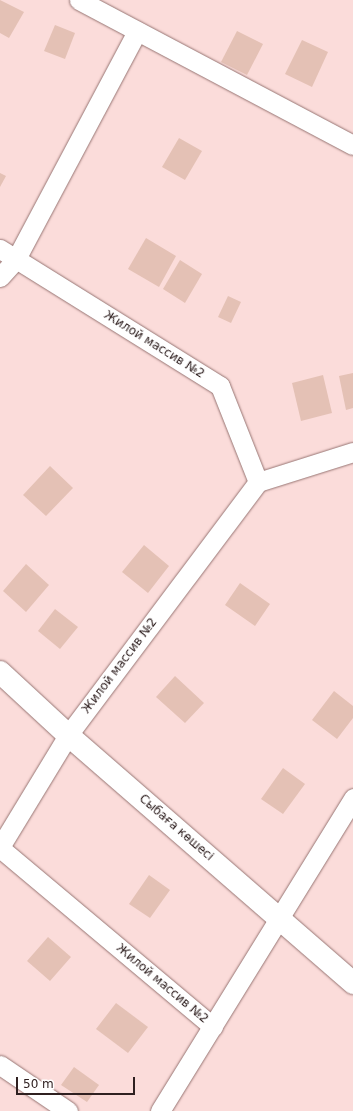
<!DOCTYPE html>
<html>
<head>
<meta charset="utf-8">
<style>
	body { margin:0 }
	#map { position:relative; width:353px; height:1111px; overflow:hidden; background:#fbdcda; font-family:"DejaVu Sans",sans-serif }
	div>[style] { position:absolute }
	.building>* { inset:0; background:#e4c1b5 }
	.roads { filter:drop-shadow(0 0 1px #977573) drop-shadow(0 0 1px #977573) }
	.minor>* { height:19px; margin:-9.5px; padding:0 9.5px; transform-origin:9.5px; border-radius:9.5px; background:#fff }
	.tertiary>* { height:22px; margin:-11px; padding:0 11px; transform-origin:11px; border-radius:11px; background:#fff }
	span { translate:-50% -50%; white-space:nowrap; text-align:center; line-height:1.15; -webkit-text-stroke:4px #fff; paint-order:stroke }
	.street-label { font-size:12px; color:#2f2020 }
	.scale { position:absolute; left:16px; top:1077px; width:119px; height:18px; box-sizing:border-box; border:2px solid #2f2020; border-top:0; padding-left:5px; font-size:12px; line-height:14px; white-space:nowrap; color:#2f2020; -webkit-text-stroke:3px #fff; paint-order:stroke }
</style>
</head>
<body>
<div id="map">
	<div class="building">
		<div style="clip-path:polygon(0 0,24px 12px,9px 38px,0 33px)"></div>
		<div style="clip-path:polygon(55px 25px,75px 33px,65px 59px,44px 51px)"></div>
		<div style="clip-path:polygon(237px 31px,263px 44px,247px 75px,221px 62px)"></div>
		<div style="clip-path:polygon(302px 40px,328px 52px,312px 87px,285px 74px)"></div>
		<div style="clip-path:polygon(179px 138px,202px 151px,185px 180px,162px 167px)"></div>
		<div style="clip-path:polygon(0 173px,6px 176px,0 187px)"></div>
		<div style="clip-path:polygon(146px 238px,176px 256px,159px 287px,128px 269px)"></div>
		<div style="clip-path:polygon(180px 260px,202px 274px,185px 303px,163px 289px)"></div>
		<div style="clip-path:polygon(228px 296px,241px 302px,231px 323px,218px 317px)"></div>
		<div style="clip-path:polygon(353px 373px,353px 408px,346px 410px,339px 376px)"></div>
		<div style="clip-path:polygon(323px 375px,332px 413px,301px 421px,292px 383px)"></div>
		<div style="clip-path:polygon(50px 466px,73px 488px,46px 516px,23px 495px)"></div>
		<div style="clip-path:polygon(144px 545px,169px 566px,148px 593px,122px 572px)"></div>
		<div style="clip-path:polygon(26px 564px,49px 585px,26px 612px,3px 591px)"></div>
		<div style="clip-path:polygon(240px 583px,270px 604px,255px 626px,225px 605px)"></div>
		<div style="clip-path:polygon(55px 609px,78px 627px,60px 649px,38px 631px)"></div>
		<div style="clip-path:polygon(175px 676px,204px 703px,185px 723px,156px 697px)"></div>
		<div style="clip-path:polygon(334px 691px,353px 706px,353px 718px,337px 739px,312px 720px)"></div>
		<div style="clip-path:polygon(283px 768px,305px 784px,283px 814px,261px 799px)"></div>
		<div style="clip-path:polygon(149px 875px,170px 890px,150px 918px,129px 904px)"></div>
		<div style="clip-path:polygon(48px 937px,71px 957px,50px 981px,27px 961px)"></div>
		<div style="clip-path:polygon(116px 1003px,148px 1027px,128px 1053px,96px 1029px)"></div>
		<div style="clip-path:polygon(74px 1067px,99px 1085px,87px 1102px,61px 1085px)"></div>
	</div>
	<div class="roads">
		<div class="minor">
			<div style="left:79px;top:0;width:310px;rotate:27.9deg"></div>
			<div style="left:0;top:249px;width:259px;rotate:31.9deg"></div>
			<div style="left:220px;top:386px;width:103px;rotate:68.4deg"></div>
			<div style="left:258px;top:482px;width:100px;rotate:-17.5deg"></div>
			<div style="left:0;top:277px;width:24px;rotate:-48deg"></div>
			<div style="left:16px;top:259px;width:258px;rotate:-62deg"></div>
			<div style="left:0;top:847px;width:131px;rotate:-58.7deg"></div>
			<div style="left:68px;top:735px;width:316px;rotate:-53.1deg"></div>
			<div style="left:0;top:848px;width:278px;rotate:40deg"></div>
			<div style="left:0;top:1065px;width:82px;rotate:34.1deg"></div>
			<div style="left:160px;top:1111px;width:368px;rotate:-58.3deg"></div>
		</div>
		<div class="tertiary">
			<div style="left:0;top:672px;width:93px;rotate:42.8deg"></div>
			<div style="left:68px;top:735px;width:378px;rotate:41deg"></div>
		</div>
	</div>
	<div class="street-label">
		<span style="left:154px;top:345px;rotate:32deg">Жилой массив №2</span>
		<span style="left:120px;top:666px;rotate:-53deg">Жилой массив №2</span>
		<span style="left:176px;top:828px;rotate:41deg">Сыбаға көшесі</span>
		<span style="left:162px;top:984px;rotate:40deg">Жилой массив №2</span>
	</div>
	<div class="scale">50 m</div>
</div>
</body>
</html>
